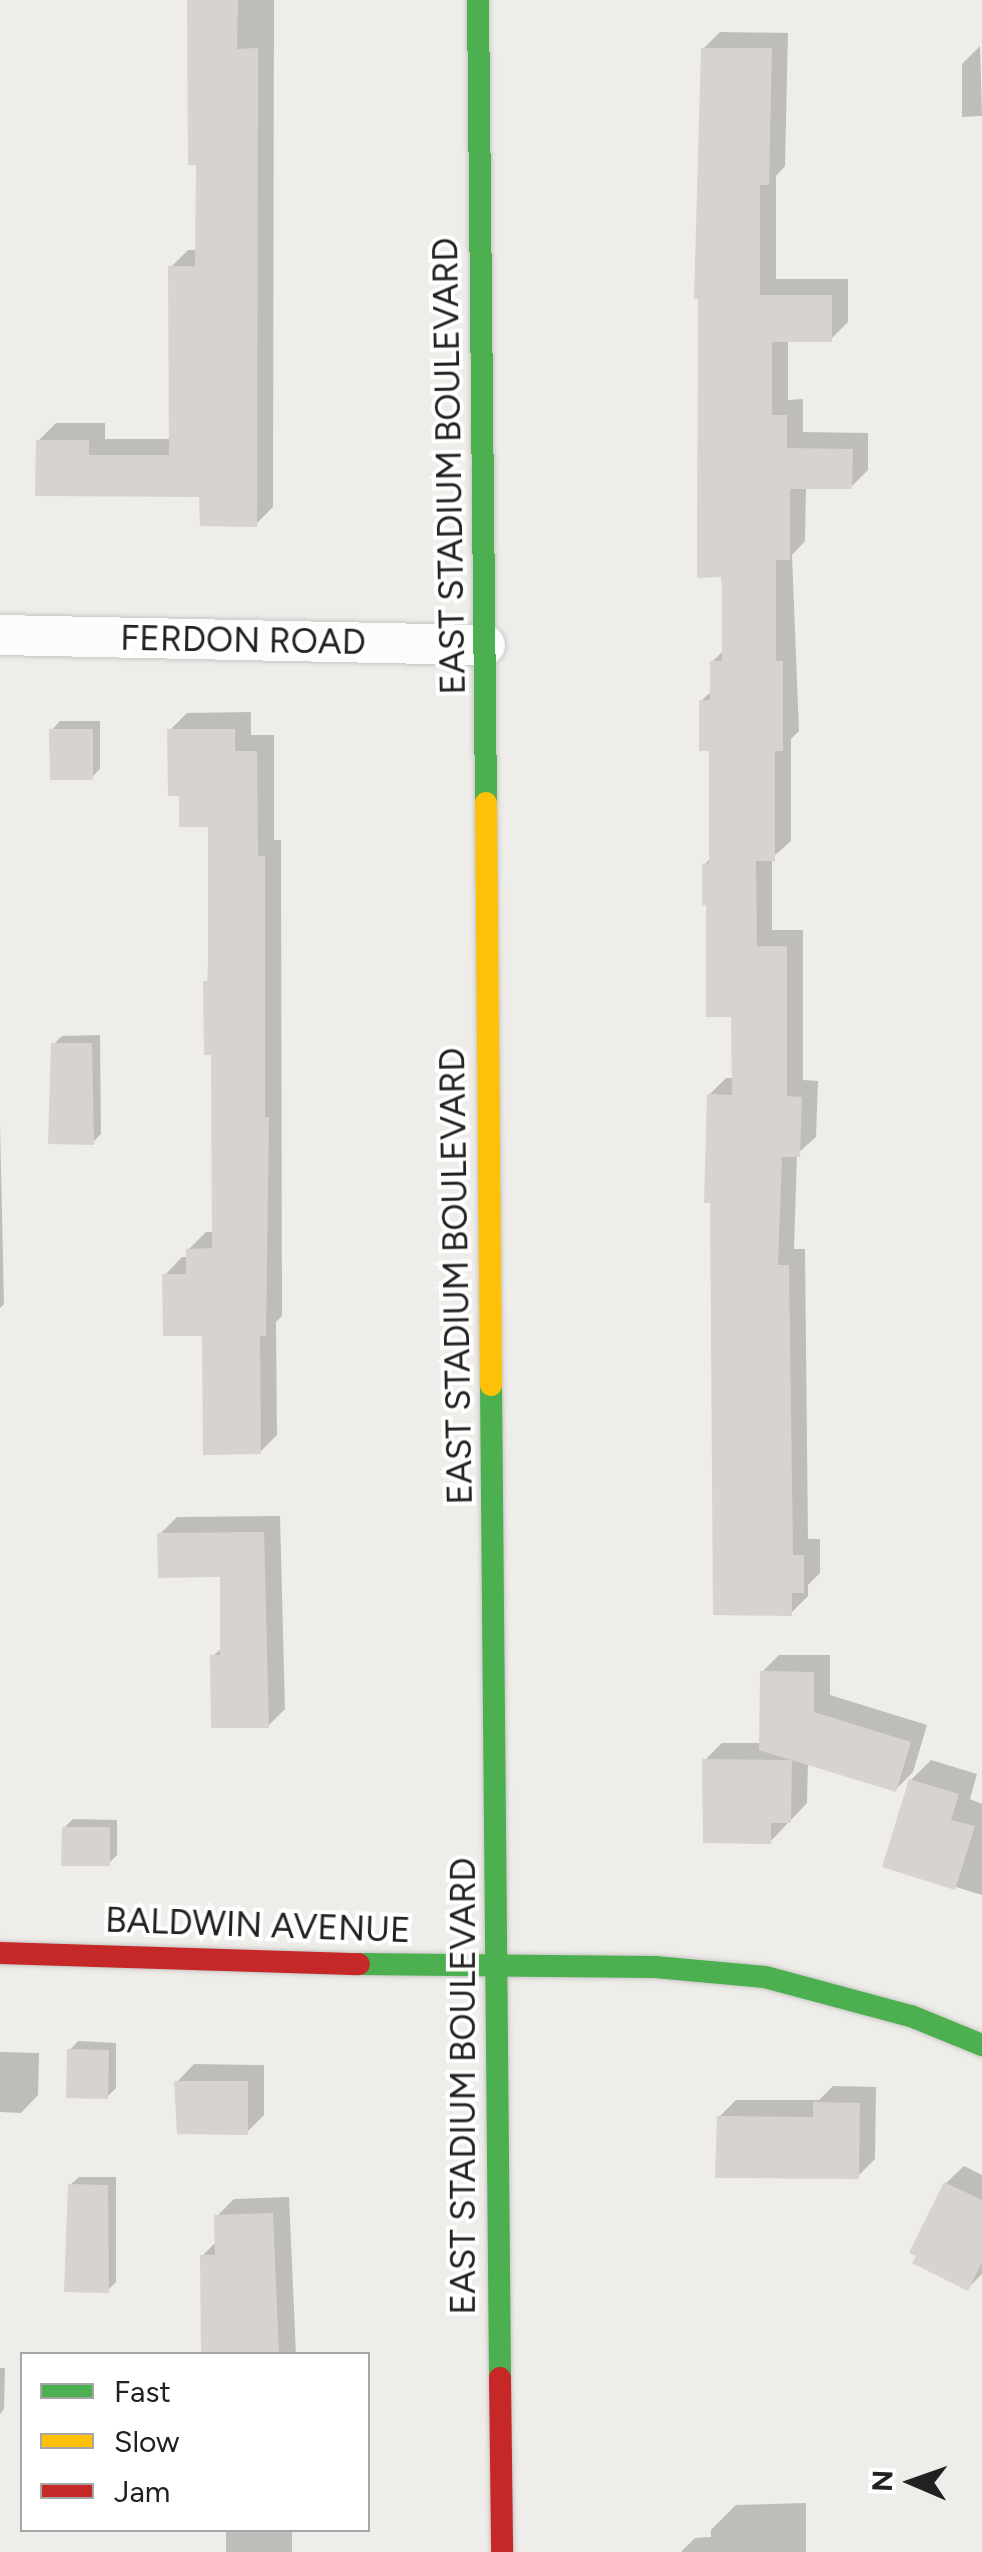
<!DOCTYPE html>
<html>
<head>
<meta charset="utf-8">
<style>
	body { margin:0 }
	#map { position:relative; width:982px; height:2552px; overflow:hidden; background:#efede9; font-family:Figtree,sans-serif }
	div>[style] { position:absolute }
	.shadow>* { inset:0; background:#0003 }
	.building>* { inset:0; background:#d6d3d0 }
	.roads { filter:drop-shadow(0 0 2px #c8c7c5) drop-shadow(0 0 2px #c8c7c5) }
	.street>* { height:40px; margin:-20px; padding:0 20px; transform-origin:20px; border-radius:20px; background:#fdfcfc }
	.fast>* { height:22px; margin:-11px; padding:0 11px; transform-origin:11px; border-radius:11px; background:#4caf50 }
	.slow>* { height:22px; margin:-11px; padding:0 11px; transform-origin:11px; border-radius:11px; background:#ffc107 }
	.jam>* { height:22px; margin:-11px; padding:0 11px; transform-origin:11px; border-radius:11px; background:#c62828 }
	span { translate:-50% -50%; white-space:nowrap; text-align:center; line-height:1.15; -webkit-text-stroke:8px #fff; paint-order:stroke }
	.street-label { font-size:35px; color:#212121 }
	.legend { position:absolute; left:20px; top:2352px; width:350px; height:180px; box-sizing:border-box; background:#fff; border:2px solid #a6a6a6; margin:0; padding:12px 18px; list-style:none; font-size:30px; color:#212121 }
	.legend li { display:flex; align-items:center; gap:20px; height:50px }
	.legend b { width:50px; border:2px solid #a6a6a6 }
	.north { position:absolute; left:862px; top:2432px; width:100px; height:100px; -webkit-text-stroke:8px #fff; paint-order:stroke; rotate:272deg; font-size:28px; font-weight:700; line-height:40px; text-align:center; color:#212121 }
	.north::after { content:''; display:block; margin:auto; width:35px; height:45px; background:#212121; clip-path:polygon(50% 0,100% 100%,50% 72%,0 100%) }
</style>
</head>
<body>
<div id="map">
	<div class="shadow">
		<div style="clip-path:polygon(189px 0,274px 0,273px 507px,256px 524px,201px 495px,38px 441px,56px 423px,105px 423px,105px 439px,171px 439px,171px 267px,188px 250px,198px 250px,199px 163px)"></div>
		<div style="clip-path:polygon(720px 32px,788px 33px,785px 166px,776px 176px,776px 279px,848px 279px,848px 322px,831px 339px,788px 339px,788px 400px,803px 399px,803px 432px,868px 433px,868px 470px,851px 487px,806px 486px,805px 541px,792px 555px,799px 731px,791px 739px,791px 841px,772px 858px,772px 930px,803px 930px,803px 1080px,818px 1081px,816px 1137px,797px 1154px,794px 1249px,805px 1249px,808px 1539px,820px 1539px,820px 1573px,808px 1585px,808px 1596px,791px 1613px,709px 1095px,726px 1078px,734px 1078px,733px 1015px,709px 1015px,705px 864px,711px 858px,711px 748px,701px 701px,713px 690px,712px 662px,724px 650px,703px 49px)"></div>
		<div style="clip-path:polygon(980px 46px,982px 116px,962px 117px,962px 64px)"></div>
		<div style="clip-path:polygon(251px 712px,251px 735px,274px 735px,274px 840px,281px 840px,282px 1316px,276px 1322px,277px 1435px,260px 1452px,204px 1333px,165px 1275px,182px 1257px,188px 1257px,188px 1250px,206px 1232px,214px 1232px,214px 1053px,206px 1053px,211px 825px,181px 793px,170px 730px,187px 713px)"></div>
		<div style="clip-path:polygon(60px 721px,100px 721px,100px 769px,92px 777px,52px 730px)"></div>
		<div style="clip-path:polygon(100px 1035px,101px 1134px,93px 1142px,54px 1044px,62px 1036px)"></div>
		<div style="clip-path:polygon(0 1121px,4px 1304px,0 1308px)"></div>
		<div style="clip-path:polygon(280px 1516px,285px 1709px,268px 1726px,213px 1656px,223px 1647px,223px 1574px,160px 1534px,177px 1517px)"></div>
		<div style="clip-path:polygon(779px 1655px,830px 1655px,830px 1695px,927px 1725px,913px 1772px,896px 1789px,808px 1762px,807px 1803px,770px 1842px,705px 1760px,722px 1743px,762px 1743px,762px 1672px)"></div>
		<div style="clip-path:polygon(931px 1760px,977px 1774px,970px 1799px,982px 1804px,982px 1895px,885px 1865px,911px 1780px)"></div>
		<div style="clip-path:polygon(73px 1819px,117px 1820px,117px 1855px,109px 1863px,64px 1828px)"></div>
		<div style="clip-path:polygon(78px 2041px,116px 2043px,116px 2088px,107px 2097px,70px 2050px)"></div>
		<div style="clip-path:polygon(0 2052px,39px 2053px,38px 2095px,21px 2113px,0 2112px)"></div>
		<div style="clip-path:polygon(194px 2064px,264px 2065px,264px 2115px,247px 2132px,177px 2082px)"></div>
		<div style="clip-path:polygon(833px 2086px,876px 2087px,875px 2159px,858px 2176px,719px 2117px,736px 2100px,819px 2100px)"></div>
		<div style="clip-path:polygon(964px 2166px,982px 2175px,982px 2274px,968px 2288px,913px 2251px,946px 2183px)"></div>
		<div style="clip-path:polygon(79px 2177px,116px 2177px,116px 2282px,108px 2290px,70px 2185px)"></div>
		<div style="clip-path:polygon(289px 2197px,296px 2354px,204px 2354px,202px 2256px,217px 2241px,217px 2216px,234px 2199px)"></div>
		<div style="clip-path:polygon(0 2368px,5px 2368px,4px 2409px,0 2414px)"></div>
		<div style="clip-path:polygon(806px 2503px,806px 2552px,681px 2552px,695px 2538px,711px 2537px,711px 2530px,736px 2505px)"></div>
		<div style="clip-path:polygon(226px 2530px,292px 2530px,292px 2552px,226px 2552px)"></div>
	</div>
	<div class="building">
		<div style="clip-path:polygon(187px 0,238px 0,237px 49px,258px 48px,257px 527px,200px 526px,199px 497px,35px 496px,36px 440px,89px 440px,89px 455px,169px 455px,168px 266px,195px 266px,196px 165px,188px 165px)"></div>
		<div style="clip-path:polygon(701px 48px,772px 48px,769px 185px,760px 185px,760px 295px,832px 295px,832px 342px,772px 342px,772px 415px,787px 415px,787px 448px,853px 449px,852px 489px,790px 489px,790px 560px,776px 560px,776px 661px,783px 661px,783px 751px,775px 751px,775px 861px,756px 861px,757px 946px,787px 946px,787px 1096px,802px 1097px,800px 1157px,782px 1157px,778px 1265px,789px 1265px,793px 1555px,804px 1555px,804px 1593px,792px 1593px,792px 1616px,713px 1615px,710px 1203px,704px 1203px,707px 1094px,732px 1095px,731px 1017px,706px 1017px,706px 905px,702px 905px,702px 864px,709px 863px,709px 751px,699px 751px,699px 700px,710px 700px,710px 661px,722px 661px,722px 577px,697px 578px,698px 299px,694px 299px)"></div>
		<div style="clip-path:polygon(49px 729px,93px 729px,93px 780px,50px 780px)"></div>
		<div style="clip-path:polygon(167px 729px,235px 729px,235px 751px,257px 751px,258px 856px,265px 856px,265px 1117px,269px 1117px,266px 1336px,260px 1336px,261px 1454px,203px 1455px,202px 1336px,163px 1336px,162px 1274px,186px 1274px,186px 1249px,212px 1248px,211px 1055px,204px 1055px,203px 981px,208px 981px,208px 827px,179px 827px,179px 796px,168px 796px)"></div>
		<div style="clip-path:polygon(51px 1043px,92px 1043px,94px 1145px,48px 1144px)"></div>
		<div style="clip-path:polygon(264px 1532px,269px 1728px,211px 1728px,210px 1655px,220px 1655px,220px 1577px,158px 1578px,157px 1533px)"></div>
		<div style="clip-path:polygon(760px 1671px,814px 1672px,814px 1712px,911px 1742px,896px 1792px,759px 1750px)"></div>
		<div style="clip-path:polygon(702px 1759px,792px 1760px,791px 1823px,771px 1823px,771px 1844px,703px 1843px)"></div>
		<div style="clip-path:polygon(909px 1779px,959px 1794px,951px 1820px,975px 1826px,955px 1890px,882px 1867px)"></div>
		<div style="clip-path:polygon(62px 1827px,110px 1827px,110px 1866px,61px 1866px)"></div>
		<div style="clip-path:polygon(67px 2049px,109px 2050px,108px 2099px,66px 2098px)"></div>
		<div style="clip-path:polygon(174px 2081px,248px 2081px,248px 2135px,177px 2134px)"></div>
		<div style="clip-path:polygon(813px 2102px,860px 2103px,859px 2179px,715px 2178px,717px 2116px,813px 2117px)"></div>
		<div style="clip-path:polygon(944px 2182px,982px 2200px,982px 2262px,968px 2291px,912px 2263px,916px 2256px,909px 2253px)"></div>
		<div style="clip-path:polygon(68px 2184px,108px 2185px,109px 2293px,64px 2292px)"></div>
		<div style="clip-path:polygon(273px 2213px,279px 2354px,201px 2354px,200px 2255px,215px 2255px,214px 2215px)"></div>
	</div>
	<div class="roads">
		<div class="street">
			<div style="left:0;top:635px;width:485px;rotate:1.2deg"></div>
		</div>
		<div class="fast">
			<div style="left:478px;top:0;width:803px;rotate:89.43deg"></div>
			<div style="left:491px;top:1385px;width:993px;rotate:89.48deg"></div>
			<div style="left:359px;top:1964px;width:296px;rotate:0.6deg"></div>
			<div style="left:655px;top:1967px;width:110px;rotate:5.2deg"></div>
			<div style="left:765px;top:1977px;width:151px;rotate:15deg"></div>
			<div style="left:911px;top:2016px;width:77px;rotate:22.2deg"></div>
		</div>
		<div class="slow">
			<div style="left:486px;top:803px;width:582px;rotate:89.51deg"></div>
		</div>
		<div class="jam">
			<div style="left:0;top:1953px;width:359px;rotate:1.8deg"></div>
			<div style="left:500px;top:2378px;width:174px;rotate:89.3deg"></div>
		</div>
	</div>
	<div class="street-label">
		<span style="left:449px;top:466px;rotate:-91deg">EAST STADIUM BOULEVARD</span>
		<span style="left:243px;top:640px;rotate:1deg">FERDON ROAD</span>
		<span style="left:456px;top:1276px;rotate:-91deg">EAST STADIUM BOULEVARD</span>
		<span style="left:258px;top:1925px;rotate:2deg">BALDWIN AVENUE</span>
		<span style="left:463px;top:2086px;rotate:-90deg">EAST STADIUM BOULEVARD</span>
	</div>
	<ul class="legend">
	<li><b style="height:12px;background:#4caf50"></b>Fast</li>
	<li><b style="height:12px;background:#ffc107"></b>Slow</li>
	<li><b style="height:12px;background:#c62828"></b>Jam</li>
	</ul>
	<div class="north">N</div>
</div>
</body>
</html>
